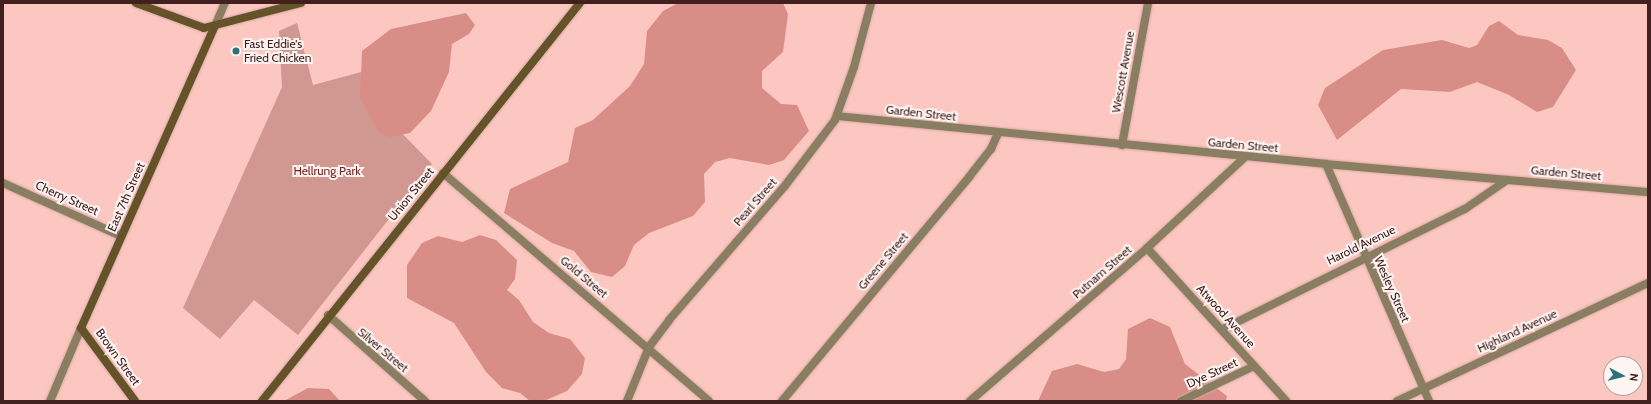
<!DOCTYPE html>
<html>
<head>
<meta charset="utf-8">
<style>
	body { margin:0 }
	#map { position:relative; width:1651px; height:404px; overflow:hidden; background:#fcc7c1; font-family:Cabin,sans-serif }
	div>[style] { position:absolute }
	.green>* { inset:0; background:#d19791 }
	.forest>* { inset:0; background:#d88e86 }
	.roads { filter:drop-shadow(0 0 1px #d7a6a0) drop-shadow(0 0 1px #d7a6a0) }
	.street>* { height:8px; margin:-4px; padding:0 4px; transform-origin:4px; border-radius:4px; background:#897d62 }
	.secondary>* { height:8px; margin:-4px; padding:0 4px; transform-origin:4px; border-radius:4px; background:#645229 }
	.dots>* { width:11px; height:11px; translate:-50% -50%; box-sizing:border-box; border:2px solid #fef5f3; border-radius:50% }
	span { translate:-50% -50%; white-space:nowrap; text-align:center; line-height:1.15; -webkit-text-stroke:4px #fef5f3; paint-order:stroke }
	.poi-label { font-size:12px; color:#41201e }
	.left { translate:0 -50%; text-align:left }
	.street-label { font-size:12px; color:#41201e }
	.park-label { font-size:12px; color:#792220 }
	.frame { position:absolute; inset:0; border:4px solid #41201e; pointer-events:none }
	.north { position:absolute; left:1603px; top:356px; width:40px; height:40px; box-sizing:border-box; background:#fef5f3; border:1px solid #b2a09e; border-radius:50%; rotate:97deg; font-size:11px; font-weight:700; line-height:16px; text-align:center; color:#41201e }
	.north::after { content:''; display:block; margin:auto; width:14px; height:18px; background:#2a737c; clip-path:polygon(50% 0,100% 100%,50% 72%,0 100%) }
</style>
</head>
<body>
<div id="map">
	<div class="green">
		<div style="clip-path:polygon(297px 23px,313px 85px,365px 71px,390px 121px,432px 164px,298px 335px,254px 300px,220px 339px,183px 308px,282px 87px,279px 31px)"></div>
	</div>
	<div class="forest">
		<div style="clip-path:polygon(678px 3px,783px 3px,788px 14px,783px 52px,762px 71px,762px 88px,781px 104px,797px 105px,809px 131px,784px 160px,769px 165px,730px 158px,715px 162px,704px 174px,705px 202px,693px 216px,649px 233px,634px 245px,625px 266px,612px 277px,591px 272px,574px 251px,552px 243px,504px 213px,510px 189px,568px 162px,575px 128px,593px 120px,630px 86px,644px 64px,647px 31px,663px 11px)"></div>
		<div style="clip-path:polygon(466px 13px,475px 25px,469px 34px,452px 44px,449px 72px,431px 111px,410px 133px,389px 137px,379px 132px,360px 98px,362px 51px,391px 29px)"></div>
		<div style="clip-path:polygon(1499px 21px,1518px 35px,1548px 40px,1562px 48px,1576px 70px,1553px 107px,1537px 112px,1509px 95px,1477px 82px,1450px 92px,1401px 89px,1337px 140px,1318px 105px,1325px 88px,1383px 50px,1442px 40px,1469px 48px,1477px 45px,1489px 26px)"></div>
		<div style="clip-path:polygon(480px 235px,496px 240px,517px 260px,515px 279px,507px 290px,519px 300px,533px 322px,549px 333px,570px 339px,585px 358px,582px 374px,567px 391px,544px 401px,530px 401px,520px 393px,502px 388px,486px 372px,454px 323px,407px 298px,407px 265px,422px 243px,438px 236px,462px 242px)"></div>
		<div style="clip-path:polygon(1150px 318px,1170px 327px,1185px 364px,1227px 396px,1226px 401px,1038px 401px,1052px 371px,1077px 364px,1104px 372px,1119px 369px,1126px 359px,1128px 329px)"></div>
		<div style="clip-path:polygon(308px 388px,329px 389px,340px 401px,284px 401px)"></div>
	</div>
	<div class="roads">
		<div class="street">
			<div style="left:215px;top:26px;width:25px;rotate:-67deg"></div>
			<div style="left:837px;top:116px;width:491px;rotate:5.6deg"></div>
			<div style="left:1326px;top:164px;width:323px;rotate:5deg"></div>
			<div style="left:1122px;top:145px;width:144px;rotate:-79.6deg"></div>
			<div style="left:1326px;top:164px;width:258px;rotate:66.5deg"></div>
			<div style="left:443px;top:173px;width:350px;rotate:40.6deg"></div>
			<div style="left:3px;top:183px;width:129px;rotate:24.2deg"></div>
			<div style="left:1147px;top:248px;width:207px;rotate:47.7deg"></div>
			<div style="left:328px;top:315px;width:130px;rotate:41.6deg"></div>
			<div style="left:1223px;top:329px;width:270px;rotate:-26.4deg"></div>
			<div style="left:1465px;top:209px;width:51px;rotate:-34.6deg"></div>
			<div style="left:50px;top:401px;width:79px;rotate:-67deg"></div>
			<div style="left:627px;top:401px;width:58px;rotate:-67.8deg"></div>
			<div style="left:649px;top:347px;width:34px;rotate:-53deg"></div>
			<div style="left:669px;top:320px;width:176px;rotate:-49.2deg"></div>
			<div style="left:784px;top:187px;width:84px;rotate:-52.7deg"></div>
			<div style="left:835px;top:120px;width:56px;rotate:-70.3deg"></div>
			<div style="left:854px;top:67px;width:66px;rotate:-75.1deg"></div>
			<div style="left:782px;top:401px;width:292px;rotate:-50.1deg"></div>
			<div style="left:969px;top:177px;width:36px;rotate:-52deg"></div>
			<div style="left:991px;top:149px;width:17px;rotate:-66deg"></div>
			<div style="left:970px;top:401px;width:234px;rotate:-40.8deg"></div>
			<div style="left:1147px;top:248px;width:134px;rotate:-42.9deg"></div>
			<div style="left:1181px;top:401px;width:81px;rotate:-25.6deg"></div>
			<div style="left:1397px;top:401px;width:277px;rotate:-25.2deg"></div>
		</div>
		<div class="secondary">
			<div style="left:136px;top:3px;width:72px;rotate:20.2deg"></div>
			<div style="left:204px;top:28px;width:100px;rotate:-14.5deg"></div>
			<div style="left:135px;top:401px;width:91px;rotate:-126.5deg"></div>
			<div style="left:81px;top:328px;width:330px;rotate:-66.1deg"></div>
			<div style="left:262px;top:401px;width:509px;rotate:-51.38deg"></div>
		</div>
	</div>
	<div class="dots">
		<div style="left:236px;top:51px;background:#2a737c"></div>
	</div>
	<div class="poi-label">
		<span class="left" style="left:244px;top:51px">Fast Eddie's<br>Fried Chicken</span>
	</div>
	<div class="street-label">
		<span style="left:1123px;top:72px;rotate:-80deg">Wescott Avenue</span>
		<span style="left:921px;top:113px;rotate:6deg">Garden Street</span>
		<span style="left:1243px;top:145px;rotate:5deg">Garden Street</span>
		<span style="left:1566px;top:173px;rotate:5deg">Garden Street</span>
		<span style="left:411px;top:194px;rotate:-51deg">Union Street</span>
		<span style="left:126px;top:197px;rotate:-66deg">East 7th Street</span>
		<span style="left:67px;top:198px;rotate:24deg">Cherry Street</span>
		<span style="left:755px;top:202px;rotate:-49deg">Pearl Street</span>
		<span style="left:1361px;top:245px;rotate:-26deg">Harold Avenue</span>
		<span style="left:883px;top:261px;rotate:-50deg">Greene Street</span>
		<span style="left:1102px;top:272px;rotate:-41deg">Putnam Street</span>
		<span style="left:584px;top:277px;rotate:40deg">Gold Street</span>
		<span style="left:1392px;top:289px;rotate:66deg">Wesley Street</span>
		<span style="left:1226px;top:316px;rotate:48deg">Atwood Avenue</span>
		<span style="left:1517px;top:331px;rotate:-25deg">Highland Avenue</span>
		<span style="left:383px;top:350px;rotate:40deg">Silver Street</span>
		<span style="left:118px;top:357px;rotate:54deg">Brown Street</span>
		<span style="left:1212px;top:373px;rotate:-25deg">Dye Street</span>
	</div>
	<div class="park-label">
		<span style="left:327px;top:171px">Hellrung Park</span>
	</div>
	<div class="frame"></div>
	<div class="north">N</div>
</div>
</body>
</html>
